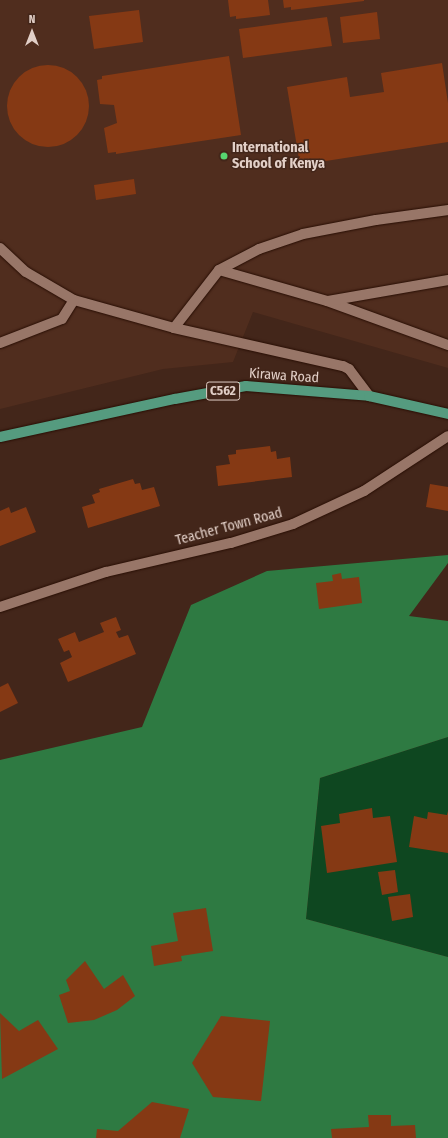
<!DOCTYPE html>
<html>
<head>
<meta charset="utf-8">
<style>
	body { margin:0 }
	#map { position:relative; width:448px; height:1138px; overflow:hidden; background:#43261a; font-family:"Fira Sans Condensed",sans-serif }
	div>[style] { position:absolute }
	.built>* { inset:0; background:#502d1e }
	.green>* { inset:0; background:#0e4720 }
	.forest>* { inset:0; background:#2e7a42 }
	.building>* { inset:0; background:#853914 }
	.round { border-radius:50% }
	.roads { filter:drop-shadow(0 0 1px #280e04) drop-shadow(0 0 1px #280e04) }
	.minor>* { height:10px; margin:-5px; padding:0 5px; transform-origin:5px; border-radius:5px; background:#987668 }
	.major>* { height:10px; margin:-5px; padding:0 5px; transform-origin:5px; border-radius:5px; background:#559b7f }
	.dots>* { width:11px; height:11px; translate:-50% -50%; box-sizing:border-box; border:2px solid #43261a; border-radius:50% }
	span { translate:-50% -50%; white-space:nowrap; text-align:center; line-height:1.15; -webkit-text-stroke:3px #43261a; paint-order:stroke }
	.shield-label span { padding:1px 3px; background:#43261a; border:1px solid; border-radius:3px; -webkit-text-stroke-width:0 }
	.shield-label { font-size:13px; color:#e2cfc7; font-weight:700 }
	.poi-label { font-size:14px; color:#e2cfc7; font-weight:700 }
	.left { translate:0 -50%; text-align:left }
	.street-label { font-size:14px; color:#e2cfc7 }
	.north { position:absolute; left:12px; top:12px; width:40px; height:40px; -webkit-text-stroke:3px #43261a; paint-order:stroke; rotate:0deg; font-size:11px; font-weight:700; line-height:16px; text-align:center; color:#e2cfc7 }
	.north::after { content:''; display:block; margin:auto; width:14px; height:18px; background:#e2cfc7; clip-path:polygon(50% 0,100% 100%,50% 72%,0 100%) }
</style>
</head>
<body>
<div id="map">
	<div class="built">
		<div style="clip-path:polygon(0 0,448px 0,448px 368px,253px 312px,233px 362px,163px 369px,0 409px)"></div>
	</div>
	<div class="green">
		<div style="clip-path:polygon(448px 737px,448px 957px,306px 919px,320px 778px)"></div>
	</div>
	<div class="forest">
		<div style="clip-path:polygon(448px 555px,448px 563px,409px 616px,448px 621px,448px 737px,320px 778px,306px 919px,448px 957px,448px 1138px,0 1138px,0 760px,142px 727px,191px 605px,267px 571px)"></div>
	</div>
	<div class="building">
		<div style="clip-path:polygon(228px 0,268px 0,270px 15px,236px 19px,236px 16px,230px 17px)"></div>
		<div style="clip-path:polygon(283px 0,364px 0,364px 1px,291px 10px,291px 7px,284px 8px)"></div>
		<div style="clip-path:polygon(139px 10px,143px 42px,94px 49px,89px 16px)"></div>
		<div style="clip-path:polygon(377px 12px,380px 39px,343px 43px,340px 17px)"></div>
		<div style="clip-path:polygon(327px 17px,332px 46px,243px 58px,239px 29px)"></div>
		<div style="clip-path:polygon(229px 56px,241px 135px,116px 154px,116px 152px,108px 153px,104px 128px,117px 123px,114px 105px,100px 104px,97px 80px,102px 79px,102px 76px)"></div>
		<div style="clip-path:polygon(442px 63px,448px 103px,448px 142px,300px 165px,287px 87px,347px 77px,350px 97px,384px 92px,381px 73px)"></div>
		<div class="round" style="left:7px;top:65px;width:82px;height:82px"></div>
		<div style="clip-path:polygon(134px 179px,136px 194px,96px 200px,94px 185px)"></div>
		<div style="clip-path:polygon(270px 446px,271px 452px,276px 451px,277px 459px,290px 457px,292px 477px,218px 486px,216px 466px,230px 464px,228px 455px,236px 454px,236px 450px)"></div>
		<div style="clip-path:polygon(133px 479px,135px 484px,140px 483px,142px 490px,154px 487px,160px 506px,88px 528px,82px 507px,95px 503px,92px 495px,100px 492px,99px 489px)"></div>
		<div style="clip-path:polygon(430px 484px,448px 487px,448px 511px,426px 507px)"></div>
		<div style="clip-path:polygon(9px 507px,11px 513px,26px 507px,36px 532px,0 546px,0 511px)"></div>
		<div style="clip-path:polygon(341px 573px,342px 579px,359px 577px,362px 603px,319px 609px,316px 583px,333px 581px,332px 575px)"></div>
		<div style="clip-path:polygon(116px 617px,121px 630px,116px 632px,119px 638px,128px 635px,136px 654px,68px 682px,60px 663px,72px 657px,69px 650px,64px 652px,58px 639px,75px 632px,79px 642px,104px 632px,100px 623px)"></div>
		<div style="clip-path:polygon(8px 683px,18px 703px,0 712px,0 687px)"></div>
		<div style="clip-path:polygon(372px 808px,373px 818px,390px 816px,397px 862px,327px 873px,321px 826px,340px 823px,339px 814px)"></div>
		<div style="clip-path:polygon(448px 811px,448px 853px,409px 847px,414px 816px,427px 819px,428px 812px,447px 815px)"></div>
		<div style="clip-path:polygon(395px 870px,398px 892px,382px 895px,378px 872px)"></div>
		<div style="clip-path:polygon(410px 894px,413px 917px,392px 921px,388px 897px)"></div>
		<div style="clip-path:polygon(206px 908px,213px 951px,181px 956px,182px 961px,154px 966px,151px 946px,178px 941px,173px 913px)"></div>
		<div style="clip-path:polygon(85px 961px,104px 989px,123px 975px,135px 996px,117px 1010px,94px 1020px,68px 1023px,59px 995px,70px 991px,66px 980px)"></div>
		<div style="clip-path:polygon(0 1013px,19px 1031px,38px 1020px,58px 1049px,2px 1079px)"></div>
		<div style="clip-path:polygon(221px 1016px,270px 1021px,261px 1101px,213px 1097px,192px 1063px)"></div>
		<div style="clip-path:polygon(152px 1102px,189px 1109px,180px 1138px,96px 1138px,97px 1129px,118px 1131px)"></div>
		<div style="clip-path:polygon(368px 1115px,391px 1115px,391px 1126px,415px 1125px,416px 1138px,332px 1138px,331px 1129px,369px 1127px)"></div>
	</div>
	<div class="roads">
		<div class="minor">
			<div style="left:0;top:248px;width:35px;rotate:43deg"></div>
			<div style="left:26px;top:272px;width:56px;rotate:30.3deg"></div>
			<div style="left:74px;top:300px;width:104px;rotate:15.6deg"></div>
			<div style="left:174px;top:328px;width:73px;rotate:-52.2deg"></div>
			<div style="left:219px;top:270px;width:45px;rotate:-27.7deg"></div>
			<div style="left:259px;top:249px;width:46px;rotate:-18.8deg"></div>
			<div style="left:303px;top:234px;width:74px;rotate:-10.9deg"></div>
			<div style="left:376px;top:220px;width:73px;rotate:-7.9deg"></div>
			<div style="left:219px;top:270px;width:112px;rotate:16deg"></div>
			<div style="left:327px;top:301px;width:129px;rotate:20deg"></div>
			<div style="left:328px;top:301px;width:122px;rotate:-9.9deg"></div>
			<div style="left:174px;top:328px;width:173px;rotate:12.7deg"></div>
			<div style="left:343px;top:366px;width:7px;rotate:27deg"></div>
			<div style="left:349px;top:369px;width:34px;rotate:53deg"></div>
			<div style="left:0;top:343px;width:66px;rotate:-21.2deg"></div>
			<div style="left:62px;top:319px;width:22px;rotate:-58deg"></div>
			<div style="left:0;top:607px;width:112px;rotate:-18.3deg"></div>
			<div style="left:106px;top:572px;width:128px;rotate:-13.1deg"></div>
			<div style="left:231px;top:543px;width:65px;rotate:-17deg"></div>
			<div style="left:293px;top:524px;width:78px;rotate:-24.9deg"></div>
			<div style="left:364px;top:491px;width:100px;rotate:-33.2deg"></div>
		</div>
		<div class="major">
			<div style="left:0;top:437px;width:179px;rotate:-12.3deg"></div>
			<div style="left:175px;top:399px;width:72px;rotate:-10.4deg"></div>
			<div style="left:246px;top:386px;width:123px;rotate:4.6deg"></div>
			<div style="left:369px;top:396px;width:81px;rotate:12.8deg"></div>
		</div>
	</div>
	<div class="dots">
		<div style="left:224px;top:156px;background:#57d570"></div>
	</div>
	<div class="shield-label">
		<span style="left:223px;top:391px">C562</span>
	</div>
	<div class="poi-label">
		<span class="left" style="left:232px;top:156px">International<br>School of Kenya</span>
	</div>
	<div class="street-label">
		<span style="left:284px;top:376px;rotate:4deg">Kirawa Road</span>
		<span style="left:229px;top:527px;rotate:-15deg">Teacher Town Road</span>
	</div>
	<div class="north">N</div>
</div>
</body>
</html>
